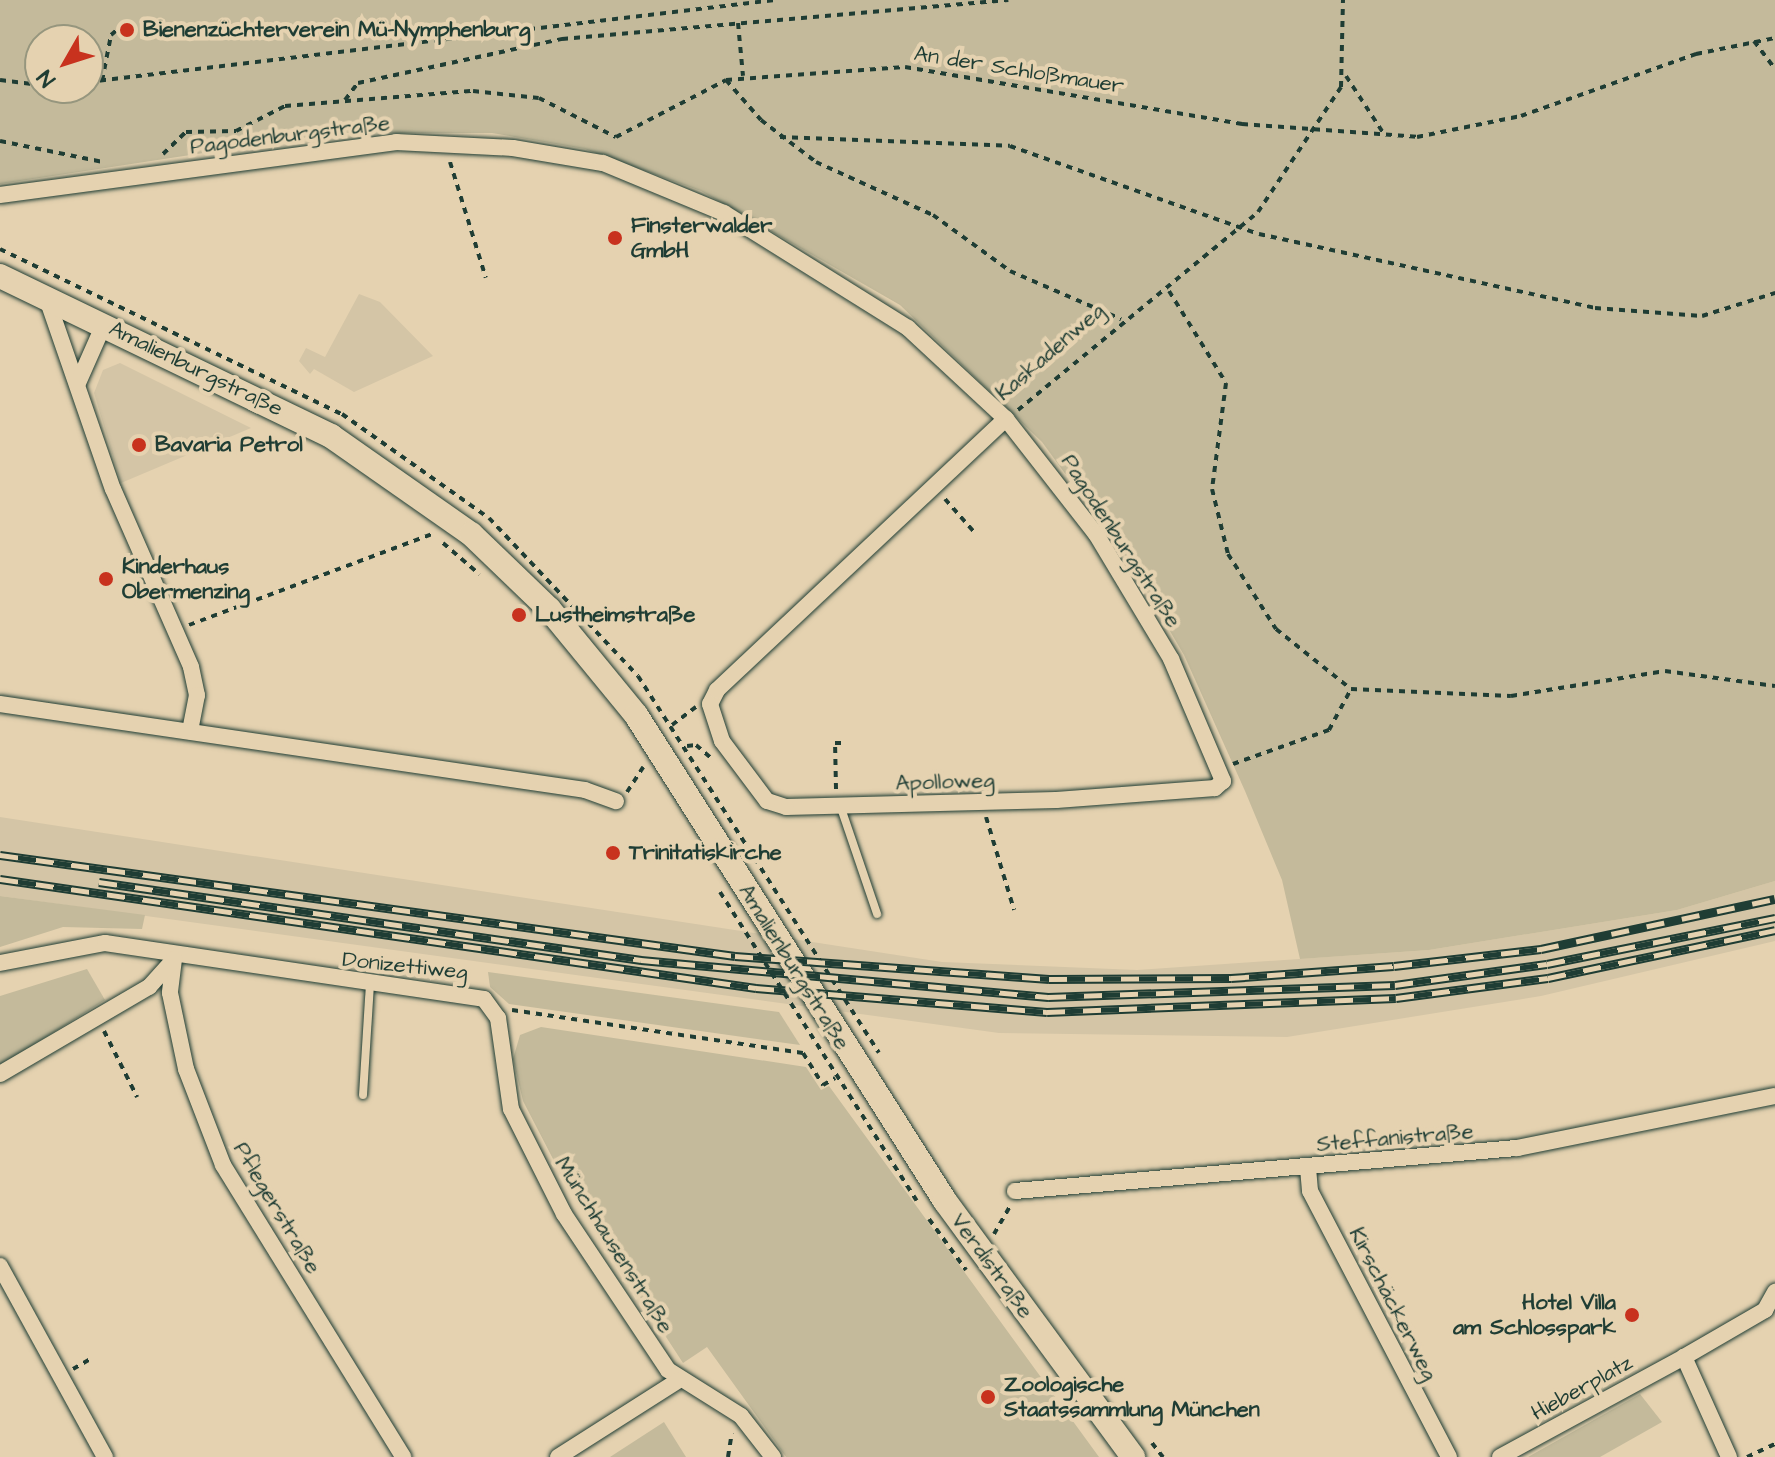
<!DOCTYPE html>
<html>
<head>
<meta charset="utf-8">
<style>
	body { margin:0 }
	#map { position:relative; width:1775px; height:1457px; overflow:hidden; background:#e5d2b0; font-family:"Architects Daughter",sans-serif }
	div>[style] { position:absolute }
	.built>* { inset:0; background:#d4c5a6 }
	.green>* { inset:0; background:#c4ba9b }
	.path>* { height:4px; margin-top:-2px; transform-origin:0; background:repeating-linear-gradient(90deg,#1f3d34 0 6px,transparent 0 12px) }
	.roads { filter:drop-shadow(0 0 2px #1f3d34) drop-shadow(0 0 2px #1f3d34) }
	.service>* { height:8px; margin:-4px; padding:0 4px; transform-origin:4px; border-radius:4px; background:#e5d2b0 }
	.minor>* { height:16px; margin:-8px; padding:0 8px; transform-origin:8px; border-radius:8px; background:#e5d2b0 }
	.primary>* { height:24px; margin:-12px; padding:0 12px; transform-origin:12px; border-radius:12px; background:#e5d2b0 }
	.rail>* { height:9px; margin-top:-4.5px; transform-origin:0; background:repeating-linear-gradient(90deg,#e5d2b0 0 18px,#1f3d34 0 36px); box-sizing:border-box; border-block:2px solid #1f3d34 }
	.dots>* { width:22px; height:22px; translate:-50% -50%; box-sizing:border-box; border:4px solid #e5d2b0; border-radius:50% }
	span { translate:-50% -50%; white-space:nowrap; text-align:center; line-height:1.15; -webkit-text-stroke:8px #e5d2b0; paint-order:stroke }
	.poi-label { font-size:22px; color:#1f3d34; font-weight:700 }
	.left { translate:0 -50%; text-align:left }
	.right { translate:-100% -50%; text-align:right }
	.street-label { font-size:22px; color:#1f3d34 }
	.north { position:absolute; left:24px; top:24px; width:80px; height:80px; box-sizing:border-box; background:#e5d2b0; border:2px solid #96967e; border-radius:50%; rotate:231deg; font-size:22px; font-weight:700; line-height:32px; text-align:center; color:#1f3d34 }
	.north::after { content:''; display:block; margin:auto; width:28px; height:36px; background:#c8321e; clip-path:polygon(50% 0,100% 100%,50% 72%,0 100%) }
</style>
</head>
<body>
<div id="map">
	<div class="built">
		<div style="clip-path:polygon(359px 294px,380px 302px,433px 356px,354px 392px,314px 369px,310px 374px,299px 361px,306px 348px,325px 357px)"></div>
		<div style="clip-path:polygon(120px 363px,251px 428px,121px 483px,94px 393px,103px 370px)"></div>
		<div style="clip-path:polygon(0 817px,942px 962px,1137px 970px,1429px 950px,1677px 910px,1775px 881px,1775px 941px,1541px 996px,1287px 1037px,999px 1033px,0 896px)"></div>
	</div>
	<div class="green">
		<div style="clip-path:polygon(evenodd,0 0,1775px 0,1775px 881px,1677px 910px,1429px 950px,1300px 959px,1282px 880px,1245px 791px,1184px 655px,1129px 561px,1042px 442px,900px 305px,701px 191px,585px 149px,492px 133px,335px 133px,0 184px,0 0,40px 40px,88px 40px,88px 88px,40px 88px,40px 40px)"></div>
		<div style="clip-path:polygon(0 896px,145px 915px,142px 929px,63px 927px,0 947px)"></div>
		<div style="clip-path:polygon(87px 969px,105px 1000px,0 1066px,0 996px)"></div>
		<div style="clip-path:polygon(488px 972px,779px 1012px,800px 1045px,509px 1004px,490px 987px)"></div>
		<div style="clip-path:polygon(541px 1027px,806px 1067px,821px 1090px,829px 1086px,1099px 1457px,786px 1457px,707px 1347px,683px 1363px,565px 1182px,523px 1101px,513px 1059px,520px 1035px)"></div>
		<div style="clip-path:polygon(1640px 1394px,1662px 1422px,1600px 1457px,1528px 1457px)"></div>
		<div style="clip-path:polygon(664px 1422px,686px 1457px,610px 1457px)"></div>
	</div>
	<div class="path">
		<div style="left:738px;top:23px;width:53px;rotate:84.6deg"></div>
		<div style="left:1754px;top:41px;width:35px;rotate:53deg"></div>
		<div style="left:1346px;top:76px;width:69px;rotate:56.8deg"></div>
		<div style="left:0;top:80px;width:40px;rotate:7.1deg"></div>
		<div style="left:726px;top:80px;width:53px;rotate:48.8deg"></div>
		<div style="left:761px;top:120px;width:69px;rotate:37.4deg"></div>
		<div style="left:816px;top:162px;width:128px;rotate:24.4deg"></div>
		<div style="left:933px;top:215px;width:95px;rotate:36deg"></div>
		<div style="left:1010px;top:271px;width:121px;rotate:23.4deg"></div>
		<div style="left:102px;top:81px;width:47px;rotate:-78.9deg"></div>
		<div style="left:111px;top:35px;width:21px;rotate:-41deg"></div>
		<div style="left:88px;top:82px;width:692px;rotate:-6.81deg"></div>
		<div style="left:345px;top:100px;width:21px;rotate:-53deg"></div>
		<div style="left:358px;top:83px;width:209px;rotate:-12.2deg"></div>
		<div style="left:562px;top:39px;width:448px;rotate:-5deg"></div>
		<div style="left:780px;top:137px;width:230px;rotate:2.2deg"></div>
		<div style="left:1010px;top:146px;width:264px;rotate:19.5deg"></div>
		<div style="left:1259px;top:234px;width:344px;rotate:12.4deg"></div>
		<div style="left:1595px;top:308px;width:107px;rotate:4.3deg"></div>
		<div style="left:1702px;top:316px;width:77px;rotate:-17.5deg"></div>
		<div style="left:0;top:141px;width:105px;rotate:11.5deg"></div>
		<div style="left:163px;top:154px;width:32px;rotate:-44deg"></div>
		<div style="left:186px;top:132px;width:50px;rotate:-1.1deg"></div>
		<div style="left:236px;top:131px;width:55px;rotate:-27deg"></div>
		<div style="left:285px;top:106px;width:189px;rotate:-4.6deg"></div>
		<div style="left:473px;top:91px;width:66px;rotate:6.1deg"></div>
		<div style="left:539px;top:98px;width:86px;rotate:26.9deg"></div>
		<div style="left:616px;top:137px;width:124px;rotate:-27.4deg"></div>
		<div style="left:726px;top:80px;width:179px;rotate:-4.2deg"></div>
		<div style="left:905px;top:67px;width:342px;rotate:9.6deg"></div>
		<div style="left:1242px;top:124px;width:175px;rotate:4.2deg"></div>
		<div style="left:1417px;top:137px;width:106px;rotate:-11.4deg"></div>
		<div style="left:1521px;top:116px;width:186px;rotate:-19.5deg"></div>
		<div style="left:1696px;top:54px;width:81px;rotate:-11.4deg"></div>
		<div style="left:450px;top:162px;width:121px;rotate:72.8deg"></div>
		<div style="left:0;top:249px;width:380px;rotate:25.8deg"></div>
		<div style="left:342px;top:414px;width:180px;rotate:35.3deg"></div>
		<div style="left:489px;top:518px;width:217px;rotate:46.7deg"></div>
		<div style="left:638px;top:676px;width:447px;rotate:57.4deg"></div>
		<div style="left:1169px;top:291px;width:108px;rotate:58.2deg"></div>
		<div style="left:1226px;top:383px;width:107px;rotate:97.5deg"></div>
		<div style="left:1212px;top:489px;width:67px;rotate:76.2deg"></div>
		<div style="left:1228px;top:554px;width:89px;rotate:57.4deg"></div>
		<div style="left:1276px;top:629px;width:96px;rotate:38.7deg"></div>
		<div style="left:1351px;top:689px;width:160px;rotate:2.5deg"></div>
		<div style="left:1511px;top:696px;width:156px;rotate:-9.2deg"></div>
		<div style="left:1665px;top:671px;width:111px;rotate:7.8deg"></div>
		<div style="left:1018px;top:410px;width:311px;rotate:-39.5deg"></div>
		<div style="left:1258px;top:212px;width:150px;rotate:-56.4deg"></div>
		<div style="left:1341px;top:87px;width:87px;rotate:-88.7deg"></div>
		<div style="left:945px;top:499px;width:45px;rotate:48.6deg"></div>
		<div style="left:443px;top:543px;width:48px;rotate:40.7deg"></div>
		<div style="left:189px;top:625px;width:260px;rotate:-20.5deg"></div>
		<div style="left:672px;top:725px;width:30px;rotate:-37deg"></div>
		<div style="left:687px;top:746px;width:9px;rotate:-6deg"></div>
		<div style="left:696px;top:745px;width:23px;rotate:41deg"></div>
		<div style="left:1233px;top:764px;width:102px;rotate:-19.5deg"></div>
		<div style="left:1329px;top:730px;width:47px;rotate:-61.8deg"></div>
		<div style="left:836px;top:789px;width:46px;rotate:-91.2deg"></div>
		<div style="left:835px;top:743px;width:8px"></div>
		<div style="left:627px;top:792px;width:30px;rotate:-57deg"></div>
		<div style="left:986px;top:817px;width:97px;rotate:73.2deg"></div>
		<div style="left:720px;top:892px;width:366px;rotate:57.5deg"></div>
		<div style="left:512px;top:1010px;width:294px;rotate:8.4deg"></div>
		<div style="left:803px;top:1053px;width:38px;rotate:58deg"></div>
		<div style="left:823px;top:1085px;width:14px;rotate:-30deg"></div>
		<div style="left:104px;top:1031px;width:74px;rotate:63.4deg"></div>
		<div style="left:929px;top:1219px;width:63px;rotate:54deg"></div>
		<div style="left:994px;top:1234px;width:34px;rotate:-60deg"></div>
		<div style="left:73px;top:1369px;width:22px;rotate:-30deg"></div>
		<div style="left:1152px;top:1443px;width:18px;rotate:52deg"></div>
		<div style="left:728px;top:1457px;width:24px;rotate:-81deg"></div>
		<div style="left:1747px;top:1457px;width:31px;rotate:-25deg"></div>
	</div>
	<div class="roads">
		<div class="service">
			<div style="left:841px;top:808px;width:112px;rotate:71.2deg"></div>
			<div style="left:363px;top:1095px;width:111px;rotate:-86.4deg"></div>
		</div>
		<div class="minor">
			<div style="left:0;top:195px;width:400px;rotate:-7.6deg"></div>
			<div style="left:396px;top:142px;width:117px;rotate:2.9deg"></div>
			<div style="left:513px;top:148px;width:91px;rotate:9.5deg"></div>
			<div style="left:603px;top:163px;width:131px;rotate:22.5deg"></div>
			<div style="left:724px;top:213px;width:217px;rotate:32deg"></div>
			<div style="left:908px;top:328px;width:134px;rotate:42.9deg"></div>
			<div style="left:1006px;top:419px;width:146px;rotate:52deg"></div>
			<div style="left:1096px;top:534px;width:146px;rotate:59deg"></div>
			<div style="left:1171px;top:659px;width:133px;rotate:66.9deg"></div>
			<div style="left:1223px;top:781px;width:11px;rotate:139deg"></div>
			<div style="left:1215px;top:788px;width:159px;rotate:175.7deg"></div>
			<div style="left:1056px;top:800px;width:270px;rotate:178.5deg"></div>
			<div style="left:786px;top:807px;width:20px;rotate:-162deg"></div>
			<div style="left:767px;top:801px;width:75px;rotate:-126.9deg"></div>
			<div style="left:722px;top:741px;width:39px;rotate:-108deg"></div>
			<div style="left:710px;top:704px;width:16px;rotate:-63deg"></div>
			<div style="left:717px;top:690px;width:396px;rotate:-43.2deg"></div>
			<div style="left:46px;top:296px;width:204px;rotate:70.9deg"></div>
			<div style="left:113px;top:489px;width:194px;rotate:66.3deg"></div>
			<div style="left:191px;top:667px;width:29px;rotate:78deg"></div>
			<div style="left:197px;top:695px;width:37px;rotate:101deg"></div>
			<div style="left:78px;top:383px;width:64px;rotate:-66.2deg"></div>
			<div style="left:0;top:704px;width:591px;rotate:8.36deg"></div>
			<div style="left:585px;top:790px;width:33px;rotate:20deg"></div>
			<div style="left:174px;top:959px;width:34px;rotate:97deg"></div>
			<div style="left:170px;top:993px;width:78px;rotate:78.1deg"></div>
			<div style="left:186px;top:1069px;width:103px;rotate:68.9deg"></div>
			<div style="left:223px;top:1165px;width:343px;rotate:58.3deg"></div>
			<div style="left:0;top:963px;width:107px;rotate:-10.8deg"></div>
			<div style="left:105px;top:943px;width:383px;rotate:8.4deg"></div>
			<div style="left:484px;top:999px;width:24px;rotate:54deg"></div>
			<div style="left:498px;top:1018px;width:92px;rotate:81.9deg"></div>
			<div style="left:511px;top:1109px;width:118px;rotate:63.2deg"></div>
			<div style="left:564px;top:1214px;width:187px;rotate:56.3deg"></div>
			<div style="left:668px;top:1370px;width:86px;rotate:32.2deg"></div>
			<div style="left:741px;top:1416px;width:52px;rotate:52deg"></div>
			<div style="left:0;top:1074px;width:173px;rotate:-30.3deg"></div>
			<div style="left:149px;top:987px;width:38px;rotate:-48deg"></div>
			<div style="left:1308px;top:1168px;width:23px;rotate:85deg"></div>
			<div style="left:1310px;top:1191px;width:300px;rotate:62.4deg"></div>
			<div style="left:1015px;top:1191px;width:504px;rotate:-4.9deg"></div>
			<div style="left:1517px;top:1148px;width:263px;rotate:-11.4deg"></div>
			<div style="left:0;top:1266px;width:218px;rotate:61.2deg"></div>
			<div style="left:558px;top:1457px;width:143px;rotate:-32.5deg"></div>
			<div style="left:1500px;top:1457px;width:209px;rotate:-28.5deg"></div>
			<div style="left:1729px;top:1457px;width:110px;rotate:-114.2deg"></div>
			<div style="left:1684px;top:1357px;width:94px;rotate:-30.1deg"></div>
			<div style="left:1765px;top:1310px;width:21px;rotate:-61deg"></div>
		</div>
		<div class="primary">
			<div style="left:0;top:276px;width:368px;rotate:25.8deg"></div>
			<div style="left:331px;top:436px;width:171px;rotate:35deg"></div>
			<div style="left:471px;top:534px;width:108px;rotate:43.9deg"></div>
			<div style="left:549px;top:609px;width:137px;rotate:50.6deg"></div>
			<div style="left:636px;top:715px;width:576px;rotate:57.55deg"></div>
			<div style="left:945px;top:1201px;width:318px;rotate:53.7deg"></div>
		</div>
	</div>
	<div class="rail">
		<div style="left:0;top:855px;width:742px;rotate:7.82deg"></div>
		<div style="left:735px;top:956px;width:315px;rotate:4.2deg"></div>
		<div style="left:1049px;top:979px;width:182px;rotate:-0.3deg"></div>
		<div style="left:1231px;top:978px;width:163px;rotate:-4.2deg"></div>
		<div style="left:1394px;top:966px;width:148px;rotate:-6.6deg"></div>
		<div style="left:1541px;top:949px;width:239px;rotate:-12.1deg"></div>
		<div style="left:0;top:879px;width:764px;rotate:8.2deg"></div>
		<div style="left:756px;top:988px;width:292px;rotate:4.7deg"></div>
		<div style="left:1047px;top:1012px;width:349px;rotate:-2.3deg"></div>
		<div style="left:1396px;top:998px;width:153px;rotate:-7.5deg"></div>
		<div style="left:1548px;top:978px;width:232px;rotate:-11.9deg"></div>
		<div style="left:99px;top:882px;width:548px;rotate:8.19deg"></div>
		<div style="left:641px;top:960px;width:409px;rotate:5.2deg"></div>
		<div style="left:1048px;top:997px;width:347px;rotate:-2deg"></div>
		<div style="left:1395px;top:985px;width:153px;rotate:-7.9deg"></div>
		<div style="left:1547px;top:964px;width:233px;rotate:-11.4deg"></div>
	</div>
	<div class="dots">
		<div style="left:127px;top:30px;background:#c8321e"></div>
		<div style="left:615px;top:238px;background:#c8321e"></div>
		<div style="left:139px;top:445px;background:#c8321e"></div>
		<div style="left:106px;top:579px;background:#c8321e"></div>
		<div style="left:519px;top:615px;background:#c8321e"></div>
		<div style="left:613px;top:853px;background:#c8321e"></div>
		<div style="left:1632px;top:1315px;background:#c8321e"></div>
		<div style="left:988px;top:1397px;background:#c8321e"></div>
	</div>
	<div class="poi-label">
		<span class="left" style="left:143px;top:30px">Bienenzüchterverein Mü-Nymphenburg</span>
		<span class="left" style="left:631px;top:238px">Finsterwalder<br>GmbH</span>
		<span class="left" style="left:155px;top:445px">Bavaria Petrol</span>
		<span class="left" style="left:122px;top:579px">Kinderhaus<br>Obermenzing</span>
		<span class="left" style="left:535px;top:615px">Lustheimstraße</span>
		<span class="left" style="left:629px;top:853px">Trinitatiskirche</span>
		<span class="right" style="left:1616px;top:1315px">Hotel Villa<br>am Schlosspark</span>
		<span class="left" style="left:1004px;top:1397px">Zoologische<br>Staatssammlung München</span>
	</div>
	<div class="street-label">
		<span style="left:1019px;top:70px;rotate:9deg">An der Schloßmauer</span>
		<span style="left:290px;top:135px;rotate:-7deg">Pagodenburgstraße</span>
		<span style="left:1050px;top:352px;rotate:-41deg">Kaskadenweg</span>
		<span style="left:196px;top:369px;rotate:26deg">Amalienburgstraße</span>
		<span style="left:1121px;top:541px;rotate:57deg">Pagodenburgstraße</span>
		<span style="left:945px;top:782px;rotate:-2deg">Apolloweg</span>
		<span style="left:405px;top:966px;rotate:6deg">Donizettiweg</span>
		<span style="left:794px;top:967px;rotate:58deg">Amalienburgstraße</span>
		<span style="left:1395px;top:1138px;rotate:-5deg">Steffanistraße</span>
		<span style="left:277px;top:1208px;rotate:59deg">Pflegerstraße</span>
		<span style="left:614px;top:1245px;rotate:58deg">Münchhausenstraße</span>
		<span style="left:992px;top:1266px;rotate:54deg">Verdistraße</span>
		<span style="left:1393px;top:1304px;rotate:63deg">Kirschäckerweg</span>
		<span style="left:1582px;top:1388px;rotate:-29deg">Hieberplatz</span>
	</div>
	<div class="north">N</div>
</div>
</body>
</html>
